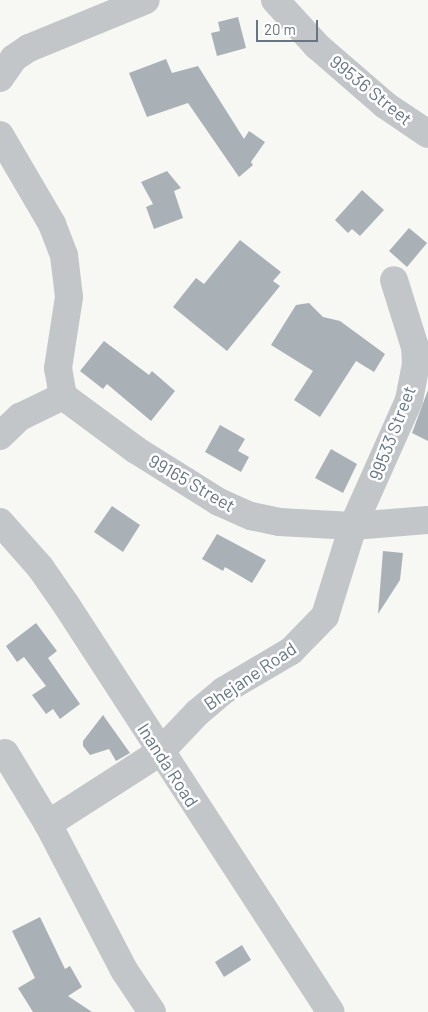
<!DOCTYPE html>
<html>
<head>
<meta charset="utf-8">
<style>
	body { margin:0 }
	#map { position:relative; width:428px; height:1012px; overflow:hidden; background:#f7f7f4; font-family:Barlow,sans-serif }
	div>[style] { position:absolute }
	.building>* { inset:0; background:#a9b1b6 }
	.minor>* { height:28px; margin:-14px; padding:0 14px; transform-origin:14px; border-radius:14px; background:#c2c6c9 }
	span { translate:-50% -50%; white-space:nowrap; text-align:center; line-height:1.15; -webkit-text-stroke:5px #fff; paint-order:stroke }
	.street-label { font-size:18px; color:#677684 }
	.scale { position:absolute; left:256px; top:20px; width:62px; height:22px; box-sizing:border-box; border:2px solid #677684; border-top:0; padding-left:6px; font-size:15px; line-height:18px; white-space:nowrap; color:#677684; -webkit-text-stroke:4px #fff; paint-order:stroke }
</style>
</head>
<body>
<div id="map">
	<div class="building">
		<div style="clip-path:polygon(238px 17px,246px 48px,217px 56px,211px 33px,220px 31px,218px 22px)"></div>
		<div style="clip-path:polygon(166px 59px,172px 73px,198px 66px,244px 139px,249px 131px,265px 142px,251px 162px,253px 165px,239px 177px,188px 103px,147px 117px,129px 73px)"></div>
		<div style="clip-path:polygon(167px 171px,181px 188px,174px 191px,183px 218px,154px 229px,146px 207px,153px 204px,141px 182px)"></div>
		<div style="clip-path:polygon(362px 190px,384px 210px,360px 236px,352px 229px,348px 233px,335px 220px)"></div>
		<div style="clip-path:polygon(409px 228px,427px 243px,407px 267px,389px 251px)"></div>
		<div style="clip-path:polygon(240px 240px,281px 272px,273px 281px,280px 286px,227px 351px,173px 307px,196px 278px,204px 284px)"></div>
		<div style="clip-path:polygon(309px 303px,323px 317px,340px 321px,385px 354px,374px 372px,356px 361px,320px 417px,294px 400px,313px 371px,271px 345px,296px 305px)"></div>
		<div style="clip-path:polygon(104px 341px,149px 375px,152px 371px,175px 391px,151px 421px,107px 384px,103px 389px,80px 371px)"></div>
		<div style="clip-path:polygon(428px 390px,428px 441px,412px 433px)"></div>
		<div style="clip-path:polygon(220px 425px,245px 439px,238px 451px,249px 457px,241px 472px,205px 452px)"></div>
		<div style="clip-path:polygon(331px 449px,357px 464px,343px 493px,315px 478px)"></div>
		<div style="clip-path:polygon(112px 506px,140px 525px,123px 552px,94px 532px)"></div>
		<div style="clip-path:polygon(217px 534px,266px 560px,252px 583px,225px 567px,223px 571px,202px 559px)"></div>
		<div style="clip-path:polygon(383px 551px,403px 553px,400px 580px,378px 614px)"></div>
		<div style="clip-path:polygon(36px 623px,57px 651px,48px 658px,80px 704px,60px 719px,53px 709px,46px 714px,32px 695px,46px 686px,24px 657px,17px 662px,6px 646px)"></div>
		<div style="clip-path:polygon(103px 715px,130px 753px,116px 761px,109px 749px,90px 755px,83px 746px,83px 741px)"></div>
		<div style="clip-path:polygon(40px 917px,65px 969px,70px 966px,82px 987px,68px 996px,92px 1012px,33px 1012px,18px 988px,35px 978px,12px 931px)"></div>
		<div style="clip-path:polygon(242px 945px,251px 960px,224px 977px,215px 962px)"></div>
	</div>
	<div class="minor">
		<div style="left:275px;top:0;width:62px;rotate:47.6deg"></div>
		<div style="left:317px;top:46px;width:90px;rotate:40.9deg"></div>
		<div style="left:385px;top:105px;width:52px;rotate:34deg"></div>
		<div style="left:0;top:78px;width:24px;rotate:-55deg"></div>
		<div style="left:14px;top:58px;width:18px;rotate:-34deg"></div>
		<div style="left:29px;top:48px;width:126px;rotate:-22.3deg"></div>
		<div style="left:0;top:135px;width:103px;rotate:59.7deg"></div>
		<div style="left:52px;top:224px;width:33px;rotate:69deg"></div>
		<div style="left:64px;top:255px;width:42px;rotate:83.2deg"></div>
		<div style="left:69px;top:297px;width:72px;rotate:98.8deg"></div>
		<div style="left:58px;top:368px;width:28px;rotate:80deg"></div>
		<div style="left:63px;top:396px;width:91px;rotate:36.5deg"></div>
		<div style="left:136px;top:450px;width:98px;rotate:32.1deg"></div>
		<div style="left:219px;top:502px;width:35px;rotate:24deg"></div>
		<div style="left:251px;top:516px;width:29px;rotate:12deg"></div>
		<div style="left:279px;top:522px;width:74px;rotate:3.1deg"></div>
		<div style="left:353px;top:526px;width:75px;rotate:-4.6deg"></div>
		<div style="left:0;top:436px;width:28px;rotate:-44deg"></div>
		<div style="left:20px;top:417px;width:48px;rotate:-26deg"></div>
		<div style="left:0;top:522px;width:60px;rotate:48.4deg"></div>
		<div style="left:40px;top:567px;width:47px;rotate:55.3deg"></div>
		<div style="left:67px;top:606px;width:484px;rotate:57deg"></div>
		<div style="left:5px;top:753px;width:83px;rotate:58.8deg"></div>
		<div style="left:152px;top:1012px;width:50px;rotate:-123.7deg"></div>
		<div style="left:124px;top:970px;width:165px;rotate:-117.5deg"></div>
		<div style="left:48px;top:824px;width:133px;rotate:-32.7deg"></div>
		<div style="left:160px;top:752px;width:54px;rotate:-46.5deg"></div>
		<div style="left:197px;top:713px;width:34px;rotate:-40deg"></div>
		<div style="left:223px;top:691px;width:79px;rotate:-30.5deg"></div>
		<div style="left:291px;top:651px;width:49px;rotate:-45.8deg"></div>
		<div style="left:325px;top:616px;width:94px;rotate:-72.7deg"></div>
		<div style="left:353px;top:526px;width:138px;rotate:-66deg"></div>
		<div style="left:409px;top:400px;width:37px;rotate:-79deg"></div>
		<div style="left:416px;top:364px;width:17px;rotate:-93deg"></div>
		<div style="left:415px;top:347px;width:70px;rotate:-107.4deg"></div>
	</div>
	<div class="street-label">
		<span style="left:371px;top:90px;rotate:39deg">99536 Street</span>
		<span style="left:392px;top:433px;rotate:-69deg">99533 Street</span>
		<span style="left:192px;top:483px;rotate:30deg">99165 Street</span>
		<span style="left:250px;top:676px;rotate:-34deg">Bhejane Road</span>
		<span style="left:168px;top:765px;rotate:57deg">Inanda Road</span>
	</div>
	<div class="scale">20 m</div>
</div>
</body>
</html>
